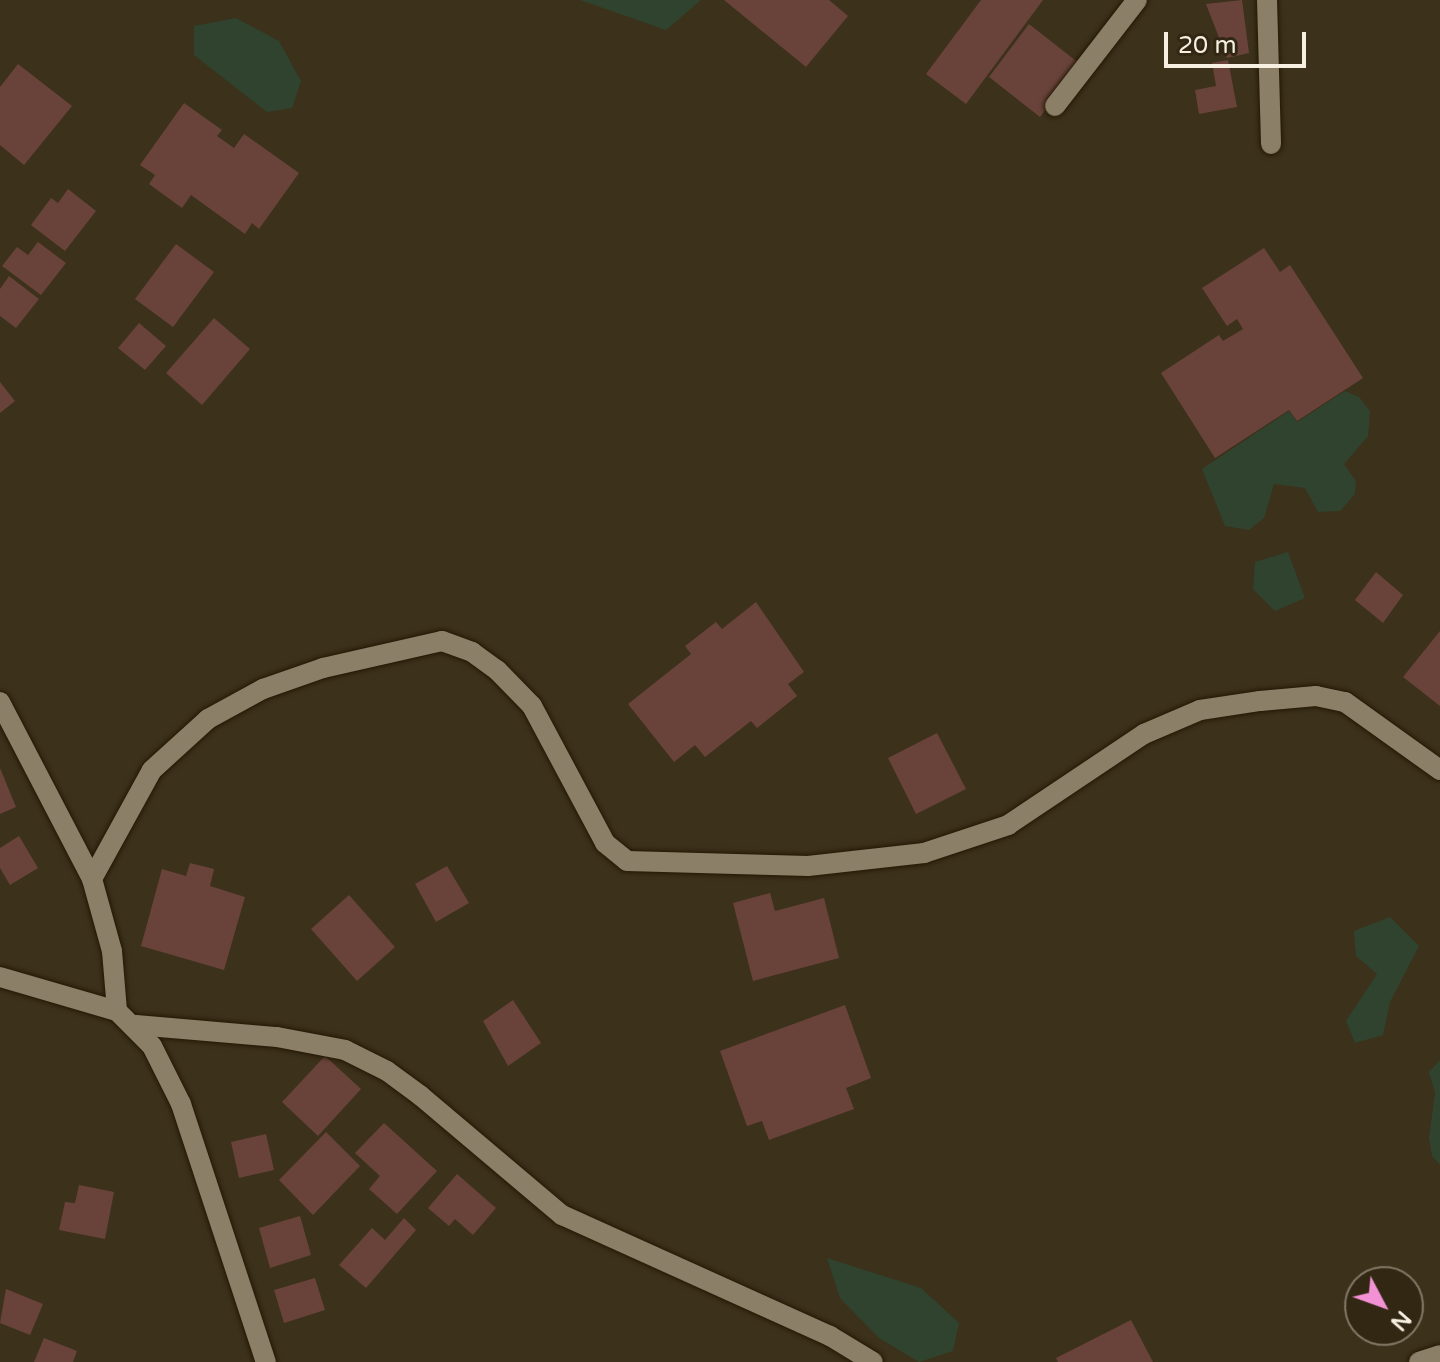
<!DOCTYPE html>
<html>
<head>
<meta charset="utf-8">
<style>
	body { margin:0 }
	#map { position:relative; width:1440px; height:1362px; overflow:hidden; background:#3c311b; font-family:"Varela Round",sans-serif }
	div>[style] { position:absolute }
	.green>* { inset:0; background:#30432e }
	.building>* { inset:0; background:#69433a }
	.roads { filter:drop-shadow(0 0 2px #231804) drop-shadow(0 0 2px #231804) }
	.minor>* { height:20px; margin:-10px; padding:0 10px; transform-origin:10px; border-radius:10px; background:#8c7f67 }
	span { translate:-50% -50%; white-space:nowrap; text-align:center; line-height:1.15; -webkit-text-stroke:8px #322712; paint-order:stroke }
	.north { position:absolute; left:1344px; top:1266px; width:80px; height:80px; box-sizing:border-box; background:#322712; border:2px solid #807765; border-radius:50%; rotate:131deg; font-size:22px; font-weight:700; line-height:32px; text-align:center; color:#f6efe2 }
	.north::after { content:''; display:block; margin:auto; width:28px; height:36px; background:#f391d5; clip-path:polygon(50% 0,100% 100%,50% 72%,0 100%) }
	.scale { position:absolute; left:1164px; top:32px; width:142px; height:36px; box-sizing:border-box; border:4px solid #f6efe2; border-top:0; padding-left:10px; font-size:24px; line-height:28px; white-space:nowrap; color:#f6efe2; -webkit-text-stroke:6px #322712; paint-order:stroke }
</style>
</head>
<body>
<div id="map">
	<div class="green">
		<div style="clip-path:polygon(580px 0,700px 0,700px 1px,666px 30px)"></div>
		<div style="clip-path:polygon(236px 18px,279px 41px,301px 81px,292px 108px,267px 112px,194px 55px,194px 26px)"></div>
		<div style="clip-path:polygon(1345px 391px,1359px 397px,1370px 411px,1368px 436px,1344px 464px,1356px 481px,1355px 494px,1340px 511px,1318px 512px,1305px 488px,1274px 484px,1264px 518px,1249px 530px,1225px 526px,1202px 469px,1289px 411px,1297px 422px)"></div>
		<div style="clip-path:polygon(1288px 552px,1305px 598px,1275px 611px,1253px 589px,1255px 562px)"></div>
		<div style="clip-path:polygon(1390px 917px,1419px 946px,1390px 1002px,1383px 1035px,1355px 1043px,1346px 1021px,1377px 974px,1356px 956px,1354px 931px)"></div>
		<div style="clip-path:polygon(1440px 1060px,1440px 1165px,1432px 1156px,1429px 1138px,1435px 1093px,1429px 1072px)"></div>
		<div style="clip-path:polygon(827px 1258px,921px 1288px,959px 1323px,953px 1351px,919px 1362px,879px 1338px,840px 1298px)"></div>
	</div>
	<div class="building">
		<div style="clip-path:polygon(724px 0,829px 0,848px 16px,806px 67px)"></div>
		<div style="clip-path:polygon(981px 0,1043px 0,966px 104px,926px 74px)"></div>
		<div style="clip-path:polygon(1242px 0,1249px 53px,1227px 58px,1206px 4px)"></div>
		<div style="clip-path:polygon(1029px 24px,1080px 64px,1040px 117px,989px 77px)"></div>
		<div style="clip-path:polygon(1228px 60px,1237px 107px,1199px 114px,1195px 90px,1216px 86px,1212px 63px)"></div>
		<div style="clip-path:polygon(18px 64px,72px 106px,24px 165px,0 145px,0 87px)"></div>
		<div style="clip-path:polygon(184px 103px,222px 130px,217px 136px,234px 148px,244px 134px,299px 173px,259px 229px,252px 223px,245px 234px,191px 195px,182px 208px,149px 184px,155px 175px,140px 165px)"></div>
		<div style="clip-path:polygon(68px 189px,96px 211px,65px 251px,31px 225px,51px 198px,58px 203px)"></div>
		<div style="clip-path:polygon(38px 242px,66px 263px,41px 295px,2px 266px,17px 247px,28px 255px)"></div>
		<div style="clip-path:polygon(176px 244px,214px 272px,173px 327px,135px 299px)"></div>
		<div style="clip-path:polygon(1264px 248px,1280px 272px,1290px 265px,1363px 378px,1297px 421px,1289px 410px,1215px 458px,1161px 373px,1219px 335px,1223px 341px,1243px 329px,1237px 319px,1227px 326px,1202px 288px)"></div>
		<div style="clip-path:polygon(9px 276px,39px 299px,16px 328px,0 316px,0 289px)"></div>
		<div style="clip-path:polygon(214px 318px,250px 349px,202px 405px,166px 373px)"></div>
		<div style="clip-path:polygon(139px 323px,166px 346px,145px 370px,118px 348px)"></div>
		<div style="clip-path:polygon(0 382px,15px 401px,0 413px)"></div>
		<div style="clip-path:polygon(1376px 572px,1403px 595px,1383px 623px,1355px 600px)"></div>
		<div style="clip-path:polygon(756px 602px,804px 672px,788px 684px,797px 696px,757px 728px,751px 721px,705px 757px,695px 745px,674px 762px,628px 704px,691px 654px,685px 646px,716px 622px,722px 629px)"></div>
		<div style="clip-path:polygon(1440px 631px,1440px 706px,1403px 677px)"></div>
		<div style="clip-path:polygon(937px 733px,966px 789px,916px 814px,888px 758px)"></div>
		<div style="clip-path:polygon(0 768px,16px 807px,0 814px)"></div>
		<div style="clip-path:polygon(19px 836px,38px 868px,10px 885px,0 868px,0 848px)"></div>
		<div style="clip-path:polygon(190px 863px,214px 869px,210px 886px,245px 897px,224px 970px,141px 946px,162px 869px,186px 876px)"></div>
		<div style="clip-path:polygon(447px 866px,469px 903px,436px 922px,415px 884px)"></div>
		<div style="clip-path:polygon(770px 893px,775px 911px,824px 898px,839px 958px,753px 981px,733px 903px)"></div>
		<div style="clip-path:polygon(349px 895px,395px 947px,357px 981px,311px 929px)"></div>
		<div style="clip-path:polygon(513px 1000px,541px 1043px,508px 1066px,483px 1021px)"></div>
		<div style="clip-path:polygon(845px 1005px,871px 1078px,846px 1088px,854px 1109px,769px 1140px,762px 1121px,747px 1126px,720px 1051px)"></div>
		<div style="clip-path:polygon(325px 1056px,361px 1089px,318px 1136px,282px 1102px)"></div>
		<div style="clip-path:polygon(384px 1123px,437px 1171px,397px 1214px,369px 1189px,380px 1176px,355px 1153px)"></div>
		<div style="clip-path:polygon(326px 1132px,360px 1166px,313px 1215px,279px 1180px)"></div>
		<div style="clip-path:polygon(266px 1134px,274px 1170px,239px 1178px,231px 1142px)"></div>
		<div style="clip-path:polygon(457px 1174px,496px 1208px,473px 1235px,455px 1219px,449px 1226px,428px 1208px)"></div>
		<div style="clip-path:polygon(79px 1185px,114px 1192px,105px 1239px,59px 1230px,65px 1202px,75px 1203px)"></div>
		<div style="clip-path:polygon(300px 1216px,311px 1255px,270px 1268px,259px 1228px)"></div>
		<div style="clip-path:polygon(404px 1218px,416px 1230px,366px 1288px,339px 1265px,372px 1228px,385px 1240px)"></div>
		<div style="clip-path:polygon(315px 1278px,325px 1310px,284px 1323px,274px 1290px)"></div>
		<div style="clip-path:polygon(6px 1289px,43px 1304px,30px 1335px,0 1323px)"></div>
		<div style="clip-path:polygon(1131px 1320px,1153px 1362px,1058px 1362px,1056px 1358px)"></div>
		<div style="clip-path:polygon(44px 1338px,77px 1351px,73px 1362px,34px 1362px)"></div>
	</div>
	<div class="roads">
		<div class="minor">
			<div style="left:1267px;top:0;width:144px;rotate:88.4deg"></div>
			<div style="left:1055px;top:106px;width:134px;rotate:-52.3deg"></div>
			<div style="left:0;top:702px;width:199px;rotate:62.5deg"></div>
			<div style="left:92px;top:879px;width:75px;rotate:74.5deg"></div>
			<div style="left:112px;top:951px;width:60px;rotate:85.2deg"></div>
			<div style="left:92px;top:879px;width:124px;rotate:-61.2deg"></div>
			<div style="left:152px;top:770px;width:76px;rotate:-42.3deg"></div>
			<div style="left:208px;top:719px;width:63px;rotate:-28.6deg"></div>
			<div style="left:263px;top:689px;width:64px;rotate:-19.3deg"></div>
			<div style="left:323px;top:668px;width:122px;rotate:-12.8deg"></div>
			<div style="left:442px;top:641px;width:32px;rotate:20deg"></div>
			<div style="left:472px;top:652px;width:31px;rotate:36deg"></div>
			<div style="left:497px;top:670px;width:50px;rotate:45.8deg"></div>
			<div style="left:532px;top:706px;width:155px;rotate:61.9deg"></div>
			<div style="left:605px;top:843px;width:28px;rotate:39deg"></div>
			<div style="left:627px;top:861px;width:181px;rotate:1.6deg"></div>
			<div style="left:808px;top:866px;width:117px;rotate:-6.4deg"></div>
			<div style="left:924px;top:853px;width:89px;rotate:-18.4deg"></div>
			<div style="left:1008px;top:825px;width:164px;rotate:-33.8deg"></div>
			<div style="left:1144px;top:734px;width:61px;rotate:-23.2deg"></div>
			<div style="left:1200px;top:710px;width:61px;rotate:-8.5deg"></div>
			<div style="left:1260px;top:701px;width:56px;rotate:-5.1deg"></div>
			<div style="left:1316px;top:696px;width:30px;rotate:12deg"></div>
			<div style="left:1345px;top:702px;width:117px;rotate:35.6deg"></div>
			<div style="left:0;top:977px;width:122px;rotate:16.2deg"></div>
			<div style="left:117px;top:1011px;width:49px;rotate:45deg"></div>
			<div style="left:152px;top:1046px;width:65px;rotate:63.4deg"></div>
			<div style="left:181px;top:1104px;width:272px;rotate:71.8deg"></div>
			<div style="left:136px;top:1025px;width:142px;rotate:4.9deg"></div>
			<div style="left:277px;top:1037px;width:69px;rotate:10.8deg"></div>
			<div style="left:345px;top:1050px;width:47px;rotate:26.6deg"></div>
			<div style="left:387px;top:1071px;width:42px;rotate:36.3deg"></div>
			<div style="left:421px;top:1096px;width:185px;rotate:40.2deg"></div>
			<div style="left:562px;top:1215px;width:294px;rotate:24.3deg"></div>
			<div style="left:830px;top:1336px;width:50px;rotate:31.2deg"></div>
			<div style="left:1419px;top:1362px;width:22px;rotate:-18deg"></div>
		</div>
	</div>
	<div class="north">N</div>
	<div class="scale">20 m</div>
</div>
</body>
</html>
